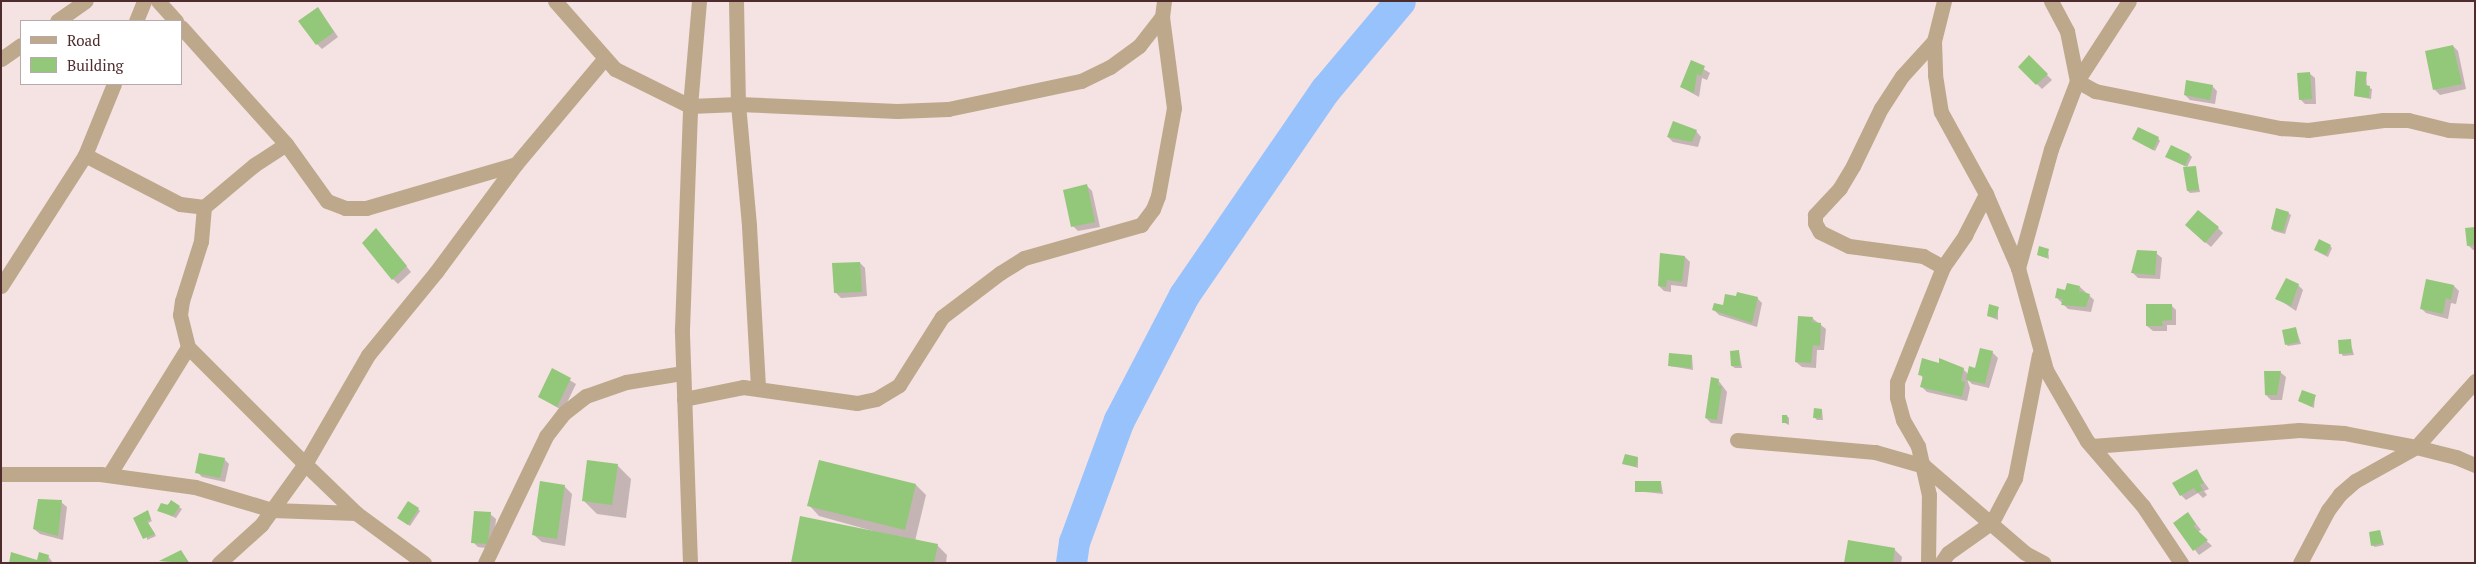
<!DOCTYPE html>
<html>
<head>
<meta charset="utf-8">
<style>
	body { margin:0 }
	#map { position:relative; width:2476px; height:564px; overflow:hidden; background:#f5e2e2; font-family:"PT Serif",serif }
	div>[style] { position:absolute }
	.shadow>* { inset:0; background:#0003 }
	.river>* { height:31px; margin:-15.5px; padding:0 15.5px; transform-origin:15.5px; border-radius:15.5px; background:#98c2fc }
	.building>* { inset:0; background:#93c87b }
	.minor>* { height:15px; margin:-7.5px; padding:0 7.5px; transform-origin:7.5px; border-radius:7.5px; background:#bda88b }
	span { translate:-50% -50%; white-space:nowrap; text-align:center; line-height:1.15; -webkit-text-stroke:4.5px #fff; paint-order:stroke }
	.frame { position:absolute; inset:0; border:2px solid #4e2b2d; pointer-events:none }
	.legend { position:absolute; left:20px; top:20px; width:162px; height:65px; box-sizing:border-box; background:#fff; border:1px solid #b8aaab; margin:0; padding:6px 9px; list-style:none; font-size:15px; color:#4e2b2d }
	.legend li { display:flex; align-items:center; gap:10px; height:25px }
	.legend b { width:25px; border:1px solid #b8aaab }
</style>
</head>
<body>
<div id="map">
	<div class="shadow">
		<div style="clip-path:polygon(318px 8px,338px 37px,322px 49px,317px 44px)"></div>
		<div style="clip-path:polygon(2453px 46px,2458px 51px,2466px 89px,2440px 95px,2435px 90px)"></div>
		<div style="clip-path:polygon(2029px 57px,2052px 80px,2042px 89px,2020px 67px)"></div>
		<div style="clip-path:polygon(1692px 62px,1710px 73px,1707px 80px,1702px 78px,1699px 97px,1681px 87px)"></div>
		<div style="clip-path:polygon(2309px 73px,2315px 78px,2316px 104px,2305px 104px,2300px 99px)"></div>
		<div style="clip-path:polygon(2366px 73px,2367px 87px,2372px 89px,2371px 99px,2355px 96px)"></div>
		<div style="clip-path:polygon(2212px 86px,2217px 91px,2215px 104px,2190px 100px,2185px 95px)"></div>
		<div style="clip-path:polygon(1696px 131px,1701px 137px,1698px 147px,1673px 142px,1668px 137px)"></div>
		<div style="clip-path:polygon(2158px 138px,2160px 141px,2155px 151px,2133px 139px)"></div>
		<div style="clip-path:polygon(2190px 155px,2192px 157px,2187px 167px,2167px 157px)"></div>
		<div style="clip-path:polygon(2195px 167px,2200px 192px,2190px 193px,2188px 191px)"></div>
		<div style="clip-path:polygon(1087px 186px,1092px 191px,1100px 227px,1078px 231px,1073px 226px)"></div>
		<div style="clip-path:polygon(2288px 213px,2291px 215px,2285px 234px,2274px 231px,2272px 229px)"></div>
		<div style="clip-path:polygon(2218px 228px,2223px 233px,2211px 247px,2191px 230px)"></div>
		<div style="clip-path:polygon(2475px 228px,2475px 250px,2473px 250px,2468px 245px)"></div>
		<div style="clip-path:polygon(381px 235px,411px 272px,398px 284px,393px 279px)"></div>
		<div style="clip-path:polygon(2330px 246px,2332px 248px,2328px 257px,2318px 252px)"></div>
		<div style="clip-path:polygon(2048px 250px,2049px 259px,2038px 255px)"></div>
		<div style="clip-path:polygon(2156px 253px,2162px 258px,2160px 279px,2138px 278px,2133px 273px)"></div>
		<div style="clip-path:polygon(1685px 257px,1690px 262px,1687px 287px,1671px 285px,1671px 292px,1664px 291px,1659px 286px)"></div>
		<div style="clip-path:polygon(860px 263px,865px 268px,867px 296px,841px 298px,836px 293px)"></div>
		<div style="clip-path:polygon(2427px 280px,2454px 286px,2459px 291px,2456px 304px,2451px 303px,2448px 319px,2426px 313px,2421px 308px)"></div>
		<div style="clip-path:polygon(2298px 285px,2303px 290px,2296px 311px,2277px 298px)"></div>
		<div style="clip-path:polygon(2080px 287px,2094px 300px,2091px 312px,2068px 309px,2056px 297px)"></div>
		<div style="clip-path:polygon(1757px 298px,1762px 303px,1757px 327px,1719px 315px,1714px 310px)"></div>
		<div style="clip-path:polygon(2171px 305px,2176px 310px,2176px 325px,2167px 325px,2167px 331px,2153px 331px,2147px 326px)"></div>
		<div style="clip-path:polygon(1998px 308px,1998px 320px,1988px 316px)"></div>
		<div style="clip-path:polygon(1812px 318px,1826px 329px,1824px 350px,1817px 350px,1816px 368px,1802px 367px,1796px 362px)"></div>
		<div style="clip-path:polygon(2296px 329px,2301px 344px,2288px 346px,2286px 344px)"></div>
		<div style="clip-path:polygon(2350px 341px,2354px 355px,2343px 356px,2341px 353px)"></div>
		<div style="clip-path:polygon(1739px 352px,1742px 368px,1735px 368px,1732px 366px)"></div>
		<div style="clip-path:polygon(1992px 352px,1998px 358px,1989px 388px,1972px 384px,1967px 379px,1970px 388px,1967px 401px,1927px 392px,1922px 387px,1923px 378px,1920px 374px,1963px 369px,1968px 374px)"></div>
		<div style="clip-path:polygon(1692px 356px,1693px 370px,1670px 366px)"></div>
		<div style="clip-path:polygon(553px 370px,576px 384px,563px 411px,540px 397px)"></div>
		<div style="clip-path:polygon(2280px 372px,2286px 377px,2282px 400px,2271px 400px,2266px 395px)"></div>
		<div style="clip-path:polygon(1718px 380px,1727px 392px,1722px 424px,1711px 423px,1706px 418px)"></div>
		<div style="clip-path:polygon(2315px 396px,2314px 408px,2299px 401px)"></div>
		<div style="clip-path:polygon(1822px 410px,1823px 420px,1817px 420px,1814px 417px)"></div>
		<div style="clip-path:polygon(1787px 416px,1789px 418px,1789px 425px,1783px 422px)"></div>
		<div style="clip-path:polygon(1638px 458px,1638px 468px,1624px 463px)"></div>
		<div style="clip-path:polygon(224px 459px,229px 464px,225px 482px,202px 477px,197px 472px)"></div>
		<div style="clip-path:polygon(617px 465px,631px 479px,626px 518px,597px 514px,583px 500px)"></div>
		<div style="clip-path:polygon(2196px 471px,2209px 489px,2204px 491px,2207px 495px,2203px 498px,2198px 493px,2186px 500px,2181px 495px)"></div>
		<div style="clip-path:polygon(1661px 482px,1663px 494px,1636px 491px)"></div>
		<div style="clip-path:polygon(916px 485px,926px 495px,915px 541px,937px 545px,947px 555px,946px 563px,792px 563px,891px 536px,819px 516px,809px 505px)"></div>
		<div style="clip-path:polygon(564px 486px,572px 494px,565px 546px,542px 542px,534px 535px)"></div>
		<div style="clip-path:polygon(61px 502px,67px 507px,63px 540px,40px 534px,34px 529px)"></div>
		<div style="clip-path:polygon(171px 502px,182px 509px,176px 518px,159px 511px)"></div>
		<div style="clip-path:polygon(418px 509px,420px 511px,410px 526px,401px 520px)"></div>
		<div style="clip-path:polygon(147px 512px,152px 521px,148px 523px,156px 536px,147px 540px)"></div>
		<div style="clip-path:polygon(490px 514px,496px 519px,493px 549px,478px 547px,473px 542px)"></div>
		<div style="clip-path:polygon(2188px 514px,2201px 530px,2197px 532px,2212px 546px,2199px 555px,2175px 524px)"></div>
		<div style="clip-path:polygon(2380px 531px,2384px 545px,2375px 547px,2372px 545px)"></div>
		<div style="clip-path:polygon(1894px 549px,1902px 557px,1901px 563px,1846px 563px)"></div>
		<div style="clip-path:polygon(180px 552px,190px 563px,161px 561px)"></div>
		<div style="clip-path:polygon(48px 556px,53px 563px,10px 563px,37px 562px)"></div>
	</div>
	<div class="river">
		<div style="left:1071px;top:563px;width:21px;rotate:-82deg"></div>
		<div style="left:1074px;top:542px;width:130px;rotate:-69.8deg"></div>
		<div style="left:1119px;top:420px;width:141px;rotate:-62.5deg"></div>
		<div style="left:1184px;top:295px;width:249px;rotate:-55.5deg"></div>
		<div style="left:1325px;top:90px;width:116px;rotate:-49.9deg"></div>
	</div>
	<div class="building">
		<div style="clip-path:polygon(318px 7px,334px 32px,316px 45px,298px 21px)"></div>
		<div style="clip-path:polygon(2453px 45px,2462px 84px,2433px 90px,2425px 51px)"></div>
		<div style="clip-path:polygon(2029px 55px,2048px 74px,2036px 85px,2018px 67px)"></div>
		<div style="clip-path:polygon(1691px 60px,1705px 66px,1701px 76px,1697px 74px,1694px 93px,1680px 87px)"></div>
		<div style="clip-path:polygon(2356px 71px,2367px 72px,2365px 85px,2370px 86px,2369px 98px,2354px 96px)"></div>
		<div style="clip-path:polygon(2310px 72px,2312px 99px,2299px 100px,2297px 73px)"></div>
		<div style="clip-path:polygon(2186px 80px,2213px 85px,2210px 100px,2184px 95px)"></div>
		<div style="clip-path:polygon(1673px 121px,1697px 130px,1692px 142px,1667px 137px)"></div>
		<div style="clip-path:polygon(2138px 127px,2159px 137px,2153px 150px,2132px 139px)"></div>
		<div style="clip-path:polygon(2171px 145px,2190px 154px,2185px 166px,2165px 157px)"></div>
		<div style="clip-path:polygon(2196px 166px,2199px 190px,2187px 191px,2183px 167px)"></div>
		<div style="clip-path:polygon(1087px 184px,1095px 222px,1071px 227px,1063px 190px)"></div>
		<div style="clip-path:polygon(2276px 208px,2289px 212px,2283px 232px,2271px 229px)"></div>
		<div style="clip-path:polygon(2198px 210px,2219px 227px,2205px 243px,2185px 225px)"></div>
		<div style="clip-path:polygon(2475px 227px,2475px 245px,2467px 246px,2465px 228px)"></div>
		<div style="clip-path:polygon(376px 228px,407px 266px,392px 280px,362px 243px)"></div>
		<div style="clip-path:polygon(2319px 239px,2331px 245px,2326px 255px,2314px 250px)"></div>
		<div style="clip-path:polygon(2039px 246px,2049px 249px,2047px 258px,2037px 255px)"></div>
		<div style="clip-path:polygon(2137px 250px,2157px 251px,2155px 275px,2131px 273px)"></div>
		<div style="clip-path:polygon(1660px 253px,1685px 256px,1682px 282px,1667px 280px,1666px 287px,1658px 286px)"></div>
		<div style="clip-path:polygon(860px 262px,862px 292px,834px 293px,832px 263px)"></div>
		<div style="clip-path:polygon(2286px 278px,2299px 284px,2291px 306px,2275px 299px)"></div>
		<div style="clip-path:polygon(2426px 279px,2454px 285px,2451px 300px,2446px 298px,2443px 314px,2420px 309px)"></div>
		<div style="clip-path:polygon(2067px 283px,2080px 286px,2079px 291px,2090px 294px,2086px 307px,2061px 305px,2063px 299px,2055px 298px,2057px 288px,2065px 290px)"></div>
		<div style="clip-path:polygon(1737px 292px,1758px 297px,1752px 323px,1712px 310px,1714px 303px,1723px 305px,1725px 294px,1736px 296px)"></div>
		<div style="clip-path:polygon(1989px 304px,1999px 307px,1996px 318px,1987px 316px)"></div>
		<div style="clip-path:polygon(2146px 304px,2172px 304px,2172px 320px,2162px 321px,2163px 326px,2146px 326px)"></div>
		<div style="clip-path:polygon(1798px 316px,1813px 317px,1812px 322px,1821px 323px,1820px 346px,1813px 345px,1811px 363px,1795px 362px)"></div>
		<div style="clip-path:polygon(2296px 327px,2299px 342px,2285px 345px,2282px 330px)"></div>
		<div style="clip-path:polygon(2351px 339px,2352px 353px,2339px 354px,2338px 340px)"></div>
		<div style="clip-path:polygon(1980px 348px,1993px 351px,1985px 384px,1966px 380px,1969px 366px,1975px 368px)"></div>
		<div style="clip-path:polygon(1739px 350px,1740px 366px,1731px 366px,1730px 351px)"></div>
		<div style="clip-path:polygon(1669px 353px,1692px 355px,1691px 368px,1668px 366px)"></div>
		<div style="clip-path:polygon(1922px 358px,1939px 363px,1939px 358px,1964px 368px,1961px 381px,1965px 382px,1962px 397px,1920px 387px,1923px 376px,1918px 375px)"></div>
		<div style="clip-path:polygon(552px 368px,571px 378px,557px 407px,538px 397px)"></div>
		<div style="clip-path:polygon(2264px 371px,2281px 371px,2277px 395px,2265px 395px)"></div>
		<div style="clip-path:polygon(1711px 377px,1719px 379px,1718px 385px,1722px 386px,1717px 420px,1705px 418px)"></div>
		<div style="clip-path:polygon(2302px 390px,2316px 395px,2312px 407px,2298px 401px)"></div>
		<div style="clip-path:polygon(1814px 408px,1822px 409px,1821px 418px,1813px 418px)"></div>
		<div style="clip-path:polygon(1782px 415px,1787px 415px,1788px 423px,1782px 423px)"></div>
		<div style="clip-path:polygon(199px 453px,225px 458px,220px 478px,195px 473px)"></div>
		<div style="clip-path:polygon(1625px 454px,1638px 457px,1636px 467px,1622px 464px)"></div>
		<div style="clip-path:polygon(587px 460px,618px 464px,612px 505px,582px 501px)"></div>
		<div style="clip-path:polygon(819px 460px,916px 484px,905px 530px,807px 506px)"></div>
		<div style="clip-path:polygon(2197px 469px,2204px 483px,2200px 485px,2203px 490px,2197px 493px,2194px 488px,2180px 496px,2172px 483px)"></div>
		<div style="clip-path:polygon(540px 481px,565px 485px,557px 539px,532px 535px)"></div>
		<div style="clip-path:polygon(1635px 481px,1661px 481px,1661px 492px,1635px 492px)"></div>
		<div style="clip-path:polygon(38px 499px,62px 500px,58px 536px,33px 529px)"></div>
		<div style="clip-path:polygon(171px 500px,180px 506px,173px 516px,157px 511px,161px 503px,168px 505px)"></div>
		<div style="clip-path:polygon(408px 501px,419px 508px,408px 525px,397px 518px)"></div>
		<div style="clip-path:polygon(148px 510px,151px 519px,147px 521px,155px 534px,143px 539px,133px 518px)"></div>
		<div style="clip-path:polygon(474px 511px,491px 512px,488px 544px,471px 543px)"></div>
		<div style="clip-path:polygon(2188px 512px,2196px 524px,2193px 526px,2208px 540px,2193px 551px,2173px 523px)"></div>
		<div style="clip-path:polygon(800px 516px,938px 544px,934px 563px,791px 563px)"></div>
		<div style="clip-path:polygon(2380px 530px,2383px 543px,2371px 546px,2369px 532px)"></div>
		<div style="clip-path:polygon(1848px 540px,1895px 548px,1893px 563px,1844px 563px)"></div>
		<div style="clip-path:polygon(181px 550px,188px 561px,186px 563px,159px 561px)"></div>
		<div style="clip-path:polygon(11px 552px,37px 560px,39px 552px,49px 555px,47px 563px,9px 563px)"></div>
	</div>
	<div class="minor">
		<div style="left:158px;top:1px;width:27px;rotate:48deg"></div>
		<div style="left:555px;top:1px;width:91px;rotate:48.6deg"></div>
		<div style="left:615px;top:69px;width:84px;rotate:26.3deg"></div>
		<div style="left:690px;top:106px;width:48px;rotate:-2.4deg"></div>
		<div style="left:738px;top:104px;width:159px;rotate:2.5deg"></div>
		<div style="left:897px;top:111px;width:51px;rotate:-2.2deg"></div>
		<div style="left:948px;top:109px;width:136px;rotate:-11.9deg"></div>
		<div style="left:1081px;top:81px;width:32px;rotate:-26deg"></div>
		<div style="left:1110px;top:67px;width:36px;rotate:-36deg"></div>
		<div style="left:1139px;top:46px;width:37px;rotate:-52deg"></div>
		<div style="left:1162px;top:17px;width:16px;rotate:-83deg"></div>
		<div style="left:736px;top:1px;width:103px;rotate:88.9deg"></div>
		<div style="left:738px;top:104px;width:122px;rotate:84.8deg"></div>
		<div style="left:749px;top:226px;width:161px;rotate:86.8deg"></div>
		<div style="left:1944px;top:1px;width:41px;rotate:104deg"></div>
		<div style="left:1934px;top:41px;width:34px;rotate:88deg"></div>
		<div style="left:1935px;top:75px;width:37px;rotate:81deg"></div>
		<div style="left:1941px;top:112px;width:94px;rotate:61.2deg"></div>
		<div style="left:1986px;top:194px;width:81px;rotate:66.6deg"></div>
		<div style="left:2018px;top:268px;width:106px;rotate:74.6deg"></div>
		<div style="left:2046px;top:370px;width:82px;rotate:60deg"></div>
		<div style="left:2087px;top:441px;width:86px;rotate:49.3deg"></div>
		<div style="left:2143px;top:506px;width:69px;rotate:56.3deg"></div>
		<div style="left:2051px;top:1px;width:34px;rotate:62deg"></div>
		<div style="left:2067px;top:31px;width:51px;rotate:78.7deg"></div>
		<div style="left:2077px;top:81px;width:21px;rotate:29deg"></div>
		<div style="left:2095px;top:91px;width:190px;rotate:11.3deg"></div>
		<div style="left:2281px;top:128px;width:27px;rotate:4deg"></div>
		<div style="left:2308px;top:130px;width:76px;rotate:-7.6deg"></div>
		<div style="left:2383px;top:120px;width:25px"></div>
		<div style="left:2408px;top:120px;width:42px;rotate:13.7deg"></div>
		<div style="left:2449px;top:130px;width:26px;rotate:2deg"></div>
		<div style="left:57px;top:21px;width:35px;rotate:-35deg"></div>
		<div style="left:136px;top:21px;width:22px;rotate:-68deg"></div>
		<div style="left:181px;top:27px;width:157px;rotate:48.1deg"></div>
		<div style="left:286px;top:144px;width:70px;rotate:54.3deg"></div>
		<div style="left:327px;top:201px;width:19px;rotate:21deg"></div>
		<div style="left:345px;top:208px;width:21px"></div>
		<div style="left:366px;top:208px;width:156px;rotate:-16.3deg"></div>
		<div style="left:1934px;top:41px;width:47px;rotate:132.4deg"></div>
		<div style="left:1902px;top:76px;width:38px;rotate:123deg"></div>
		<div style="left:1881px;top:108px;width:64px;rotate:115.8deg"></div>
		<div style="left:1853px;top:166px;width:26px;rotate:121deg"></div>
		<div style="left:1840px;top:188px;width:37px;rotate:133deg"></div>
		<div style="left:1815px;top:215px;width:8px;rotate:90deg"></div>
		<div style="left:1815px;top:223px;width:10px;rotate:61deg"></div>
		<div style="left:1820px;top:232px;width:32px;rotate:26deg"></div>
		<div style="left:1849px;top:246px;width:75px;rotate:7.7deg"></div>
		<div style="left:1923px;top:256px;width:23px;rotate:29deg"></div>
		<div style="left:1px;top:59px;width:24px;rotate:-35deg"></div>
		<div style="left:85px;top:155px;width:107px;rotate:27.3deg"></div>
		<div style="left:180px;top:204px;width:24px;rotate:7deg"></div>
		<div style="left:204px;top:207px;width:65px;rotate:-40deg"></div>
		<div style="left:254px;top:165px;width:38px;rotate:-33deg"></div>
		<div style="left:2018px;top:268px;width:123px;rotate:-74.5deg"></div>
		<div style="left:2051px;top:149px;width:73px;rotate:-69.1deg"></div>
		<div style="left:2077px;top:81px;width:95px;rotate:-57deg"></div>
		<div style="left:1px;top:286px;width:156px;rotate:-57.3deg"></div>
		<div style="left:85px;top:155px;width:77px;rotate:-67.8deg"></div>
		<div style="left:188px;top:347px;width:165px;rotate:45deg"></div>
		<div style="left:305px;top:464px;width:75px;rotate:125.8deg"></div>
		<div style="left:261px;top:525px;width:57px;rotate:137.9deg"></div>
		<div style="left:684px;top:399px;width:60px;rotate:-11.5deg"></div>
		<div style="left:743px;top:387px;width:115px;rotate:8deg"></div>
		<div style="left:857px;top:403px;width:19px;rotate:-12deg"></div>
		<div style="left:876px;top:399px;width:27px;rotate:-31deg"></div>
		<div style="left:899px;top:385px;width:80px;rotate:-57.7deg"></div>
		<div style="left:942px;top:317px;width:73px;rotate:-37.2deg"></div>
		<div style="left:1000px;top:273px;width:28px;rotate:-32deg"></div>
		<div style="left:1024px;top:258px;width:122px;rotate:-15.8deg"></div>
		<div style="left:1141px;top:225px;width:20px;rotate:-53deg"></div>
		<div style="left:1153px;top:209px;width:14px;rotate:-69deg"></div>
		<div style="left:1158px;top:196px;width:89px;rotate:-79.7deg"></div>
		<div style="left:1174px;top:108px;width:92px;rotate:-97.5deg"></div>
		<div style="left:1737px;top:440px;width:139px;rotate:5deg"></div>
		<div style="left:1875px;top:452px;width:51px;rotate:15.9deg"></div>
		<div style="left:1924px;top:466px;width:133px;rotate:40.7deg"></div>
		<div style="left:2025px;top:553px;width:21px;rotate:28deg"></div>
		<div style="left:2092px;top:446px;width:208px;rotate:-4.4deg"></div>
		<div style="left:2299px;top:430px;width:45px;rotate:3.8deg"></div>
		<div style="left:2344px;top:433px;width:73px;rotate:11deg"></div>
		<div style="left:2416px;top:447px;width:41px;rotate:14deg"></div>
		<div style="left:2456px;top:457px;width:21px;rotate:23deg"></div>
		<div style="left:1px;top:474px;width:99px"></div>
		<div style="left:100px;top:474px;width:96px;rotate:7.8deg"></div>
		<div style="left:195px;top:487px;width:80px;rotate:16.6deg"></div>
		<div style="left:272px;top:510px;width:84px;rotate:2deg"></div>
		<div style="left:109px;top:475px;width:150px;rotate:-58.3deg"></div>
		<div style="left:188px;top:347px;width:33px;rotate:-104deg"></div>
		<div style="left:180px;top:315px;width:14px;rotate:-82deg"></div>
		<div style="left:182px;top:301px;width:63px;rotate:-72.4deg"></div>
		<div style="left:201px;top:241px;width:34px;rotate:-85deg"></div>
		<div style="left:424px;top:563px;width:84px;rotate:-143.7deg"></div>
		<div style="left:356px;top:513px;width:71px;rotate:-136.1deg"></div>
		<div style="left:305px;top:464px;width:126px;rotate:-60deg"></div>
		<div style="left:368px;top:355px;width:107px;rotate:-50.7deg"></div>
		<div style="left:436px;top:272px;width:134px;rotate:-53.5deg"></div>
		<div style="left:516px;top:164px;width:137px;rotate:-50deg"></div>
		<div style="left:485px;top:563px;width:141px;rotate:-64.3deg"></div>
		<div style="left:546px;top:436px;width:29px;rotate:-52deg"></div>
		<div style="left:564px;top:413px;width:28px;rotate:-38deg"></div>
		<div style="left:586px;top:396px;width:42px;rotate:-19.3deg"></div>
		<div style="left:626px;top:382px;width:58px;rotate:-9deg"></div>
		<div style="left:690px;top:563px;width:234px;rotate:-92deg"></div>
		<div style="left:682px;top:329px;width:223px;rotate:-87.9deg"></div>
		<div style="left:690px;top:106px;width:105px;rotate:-85.1deg"></div>
		<div style="left:1928px;top:563px;width:68px;rotate:-89.2deg"></div>
		<div style="left:1929px;top:495px;width:50px;rotate:-102.7deg"></div>
		<div style="left:1918px;top:446px;width:30px;rotate:-120deg"></div>
		<div style="left:1903px;top:420px;width:24px;rotate:-105deg"></div>
		<div style="left:1897px;top:397px;width:15px;rotate:-90deg"></div>
		<div style="left:1897px;top:382px;width:124px;rotate:-68.2deg"></div>
		<div style="left:1943px;top:267px;width:39px;rotate:-55deg"></div>
		<div style="left:1965px;top:235px;width:46px;rotate:-62.9deg"></div>
		<div style="left:1941px;top:563px;width:12px;rotate:-55deg"></div>
		<div style="left:1948px;top:553px;width:54px;rotate:-35.2deg"></div>
		<div style="left:1992px;top:522px;width:50px;rotate:-62.4deg"></div>
		<div style="left:2015px;top:478px;width:125px;rotate:-79deg"></div>
		<div style="left:2300px;top:563px;width:60px;rotate:-62.2deg"></div>
		<div style="left:2328px;top:510px;width:20px;rotate:-53deg"></div>
		<div style="left:2340px;top:494px;width:20px;rotate:-41deg"></div>
		<div style="left:2355px;top:481px;width:70px;rotate:-29.1deg"></div>
		<div style="left:2416px;top:447px;width:89px;rotate:-48.2deg"></div>
	</div>
	<div class="frame"></div>
	<ul class="legend">
	<li><b style="height:6px;background:#bda88b"></b>Road</li>
	<li><b style="height:14px;background:#93c87b"></b>Building</li>
	</ul>
</div>
</body>
</html>
